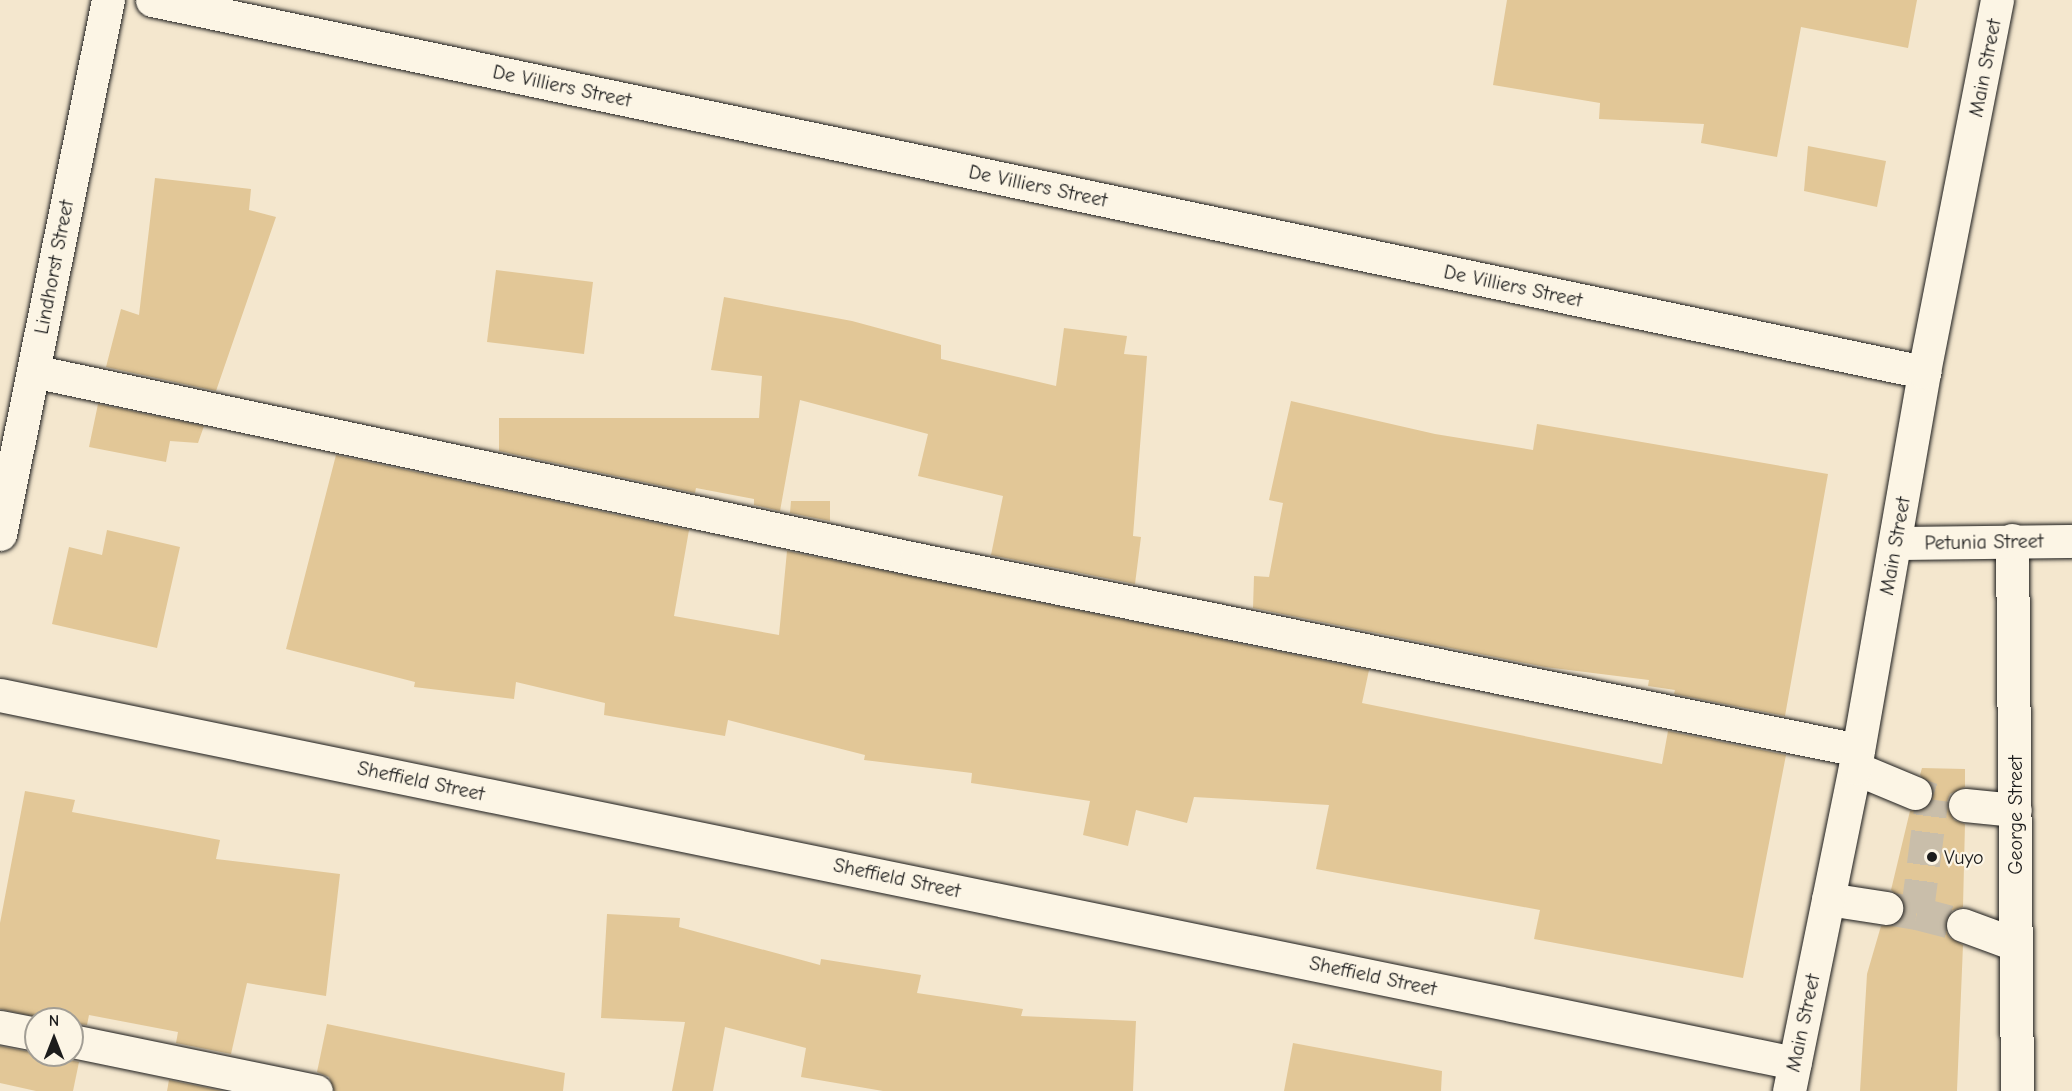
<!DOCTYPE html>
<html>
<head>
<meta charset="utf-8">
<style>
	body { margin:0 }
	#map { position:relative; width:2072px; height:1091px; overflow:hidden; background:#f4e7ce; font-family:"Comic Neue",sans-serif }
	div>[style] { position:absolute }
	.building>* { inset:0; background:#e2c797 }
	.minor-tunnel>* { height:33px; margin-top:-16.5px; transform-origin:0; background:repeating-linear-gradient(90deg,#c9beaa 0 33px,transparent 0 49px) }
	.roads { filter:drop-shadow(0 0 2px #1c1c1c) drop-shadow(0 0 2px #1c1c1c) }
	.minor>* { height:33px; margin:-16.5px; padding:0 16.5px; transform-origin:16.5px; border-radius:16.5px; background:#fcf5e5 }
	.major>* { height:33px; margin:-16.5px; padding:0 16.5px; transform-origin:16.5px; border-radius:16.5px; background:#fcf5e5 }
	.dots>* { width:16px; height:16px; translate:-50% -50%; box-sizing:border-box; border:3px solid #fcf5e5; border-radius:50% }
	span { translate:-50% -50%; white-space:nowrap; text-align:center; line-height:1.15; -webkit-text-stroke:4.5px #fcf5e5; paint-order:stroke }
	.street-label { font-size:20px; color:#1c1c1c }
	.poi-label { font-size:20px; color:#1c1c1c }
	.left { translate:0 -50%; text-align:left }
	.north { position:absolute; left:24px; top:1007px; width:60px; height:60px; box-sizing:border-box; background:#fcf5e5; border:2px solid #a29e95; border-radius:50%; rotate:0deg; font-size:16px; font-weight:700; line-height:24px; text-align:center; color:#1c1c1c }
	.north::after { content:''; display:block; margin:auto; width:21px; height:27px; background:#1c1c1c; clip-path:polygon(50% 0,100% 100%,50% 72%,0 100%) }
</style>
</head>
<body>
<div id="map">
	<div class="building">
		<div style="clip-path:polygon(1507px 0,1917px 0,1908px 48px,1801px 27px,1777px 157px,1701px 143px,1704px 124px,1599px 119px,1600px 103px,1493px 85px)"></div>
		<div style="clip-path:polygon(1808px 146px,1886px 161px,1877px 207px,1804px 191px)"></div>
		<div style="clip-path:polygon(155px 178px,251px 189px,249px 210px,276px 217px,216px 391px,106px 367px,121px 309px,139px 315px)"></div>
		<div style="clip-path:polygon(496px 270px,593px 282px,584px 354px,487px 342px)"></div>
		<div style="clip-path:polygon(724px 297px,852px 321px,941px 345px,941px 359px,1056px 386px,1064px 328px,1127px 336px,1124px 354px,1147px 356px,1133px 536px,1141px 537px,1135px 584px,991px 555px,1003px 496px,918px 476px,928px 434px,800px 400px,780px 511px,754px 505px,754px 499px,696px 488px,695px 493px,499px 451px,499px 418px,759px 418px,762px 376px,711px 370px)"></div>
		<div style="clip-path:polygon(1291px 401px,1435px 434px,1533px 450px,1537px 424px,1828px 474px,1785px 716px,1674px 694px,1675px 690px,1648px 686px,1649px 680px,1545px 667px,1253px 608px,1254px 576px,1269px 577px,1283px 503px,1269px 500px)"></div>
		<div style="clip-path:polygon(98px 404px,204px 426px,198px 443px,170px 441px,166px 462px,89px 447px)"></div>
		<div style="clip-path:polygon(336px 455px,689px 530px,674px 616px,779px 635px,787px 551px,1369px 670px,1362px 703px,1662px 764px,1668px 731px,1786px 755px,1743px 978px,1534px 939px,1540px 910px,1316px 869px,1329px 805px,1194px 797px,1187px 823px,1136px 810px,1128px 846px,1083px 835px,1090px 801px,971px 783px,972px 773px,864px 760px,865px 755px,728px 720px,725px 736px,604px 715px,605px 703px,516px 682px,514px 699px,414px 687px,415px 682px,286px 649px)"></div>
		<div style="clip-path:polygon(791px 501px,830px 501px,830px 521px,790px 513px)"></div>
		<div style="clip-path:polygon(107px 530px,180px 547px,157px 648px,52px 624px,69px 547px,102px 555px)"></div>
		<div style="clip-path:polygon(1922px 768px,1965px 769px,1965px 787px,1950px 794px,1946px 804px,1954px 820px,1965px 824px,1963px 907px,1951px 911px,1945px 928px,1949px 937px,1963px 945px,1957px 1091px,1860px 1091px,1867px 974px,1881px 926px,1893px 925px,1904px 911px,1903px 901px,1891px 890px,1910px 811px,1926px 808px,1932px 800px,1933px 790px,1920px 775px)"></div>
		<div style="clip-path:polygon(25px 791px,75px 800px,72px 812px,220px 840px,216px 859px,340px 874px,326px 996px,247px 983px,231px 1054px,176px 1043px,178px 1032px,89px 1015px,87px 1025px,72px 1023px,72px 1019px,47px 1019px,0 1009px,0 923px)"></div>
		<div style="clip-path:polygon(607px 914px,680px 918px,679px 927px,820px 965px,821px 959px,921px 975px,917px 993px,1023px 1009px,1021px 1016px,1136px 1021px,1133px 1091px,883px 1091px,801px 1077px,806px 1048px,725px 1027px,713px 1091px,672px 1091px,685px 1022px,601px 1018px)"></div>
		<div style="clip-path:polygon(327px 1024px,565px 1073px,563px 1091px,334px 1091px,329px 1077px,317px 1072px)"></div>
		<div style="clip-path:polygon(1293px 1043px,1442px 1071px,1441px 1091px,1284px 1091px)"></div>
		<div style="clip-path:polygon(0 1046px,79px 1062px,73px 1091px,36px 1091px,0 1083px)"></div>
		<div style="clip-path:polygon(169px 1080px,223px 1091px,167px 1091px)"></div>
	</div>
	<div class="minor-tunnel">
		<div style="left:1886px;top:908px;width:31px;rotate:9deg"></div>
		<div style="left:1917px;top:913px;width:115px;rotate:-82.5deg"></div>
		<div style="left:1932px;top:799px;width:18px;rotate:-161deg"></div>
		<div style="left:1917px;top:913px;width:48px;rotate:14.6deg"></div>
	</div>
	<div class="roads">
		<div class="minor">
			<div style="left:152px;top:0;width:1811px;rotate:11.86deg"></div>
			<div style="left:33px;top:371px;width:903px;rotate:12.02deg"></div>
			<div style="left:916px;top:559px;width:961px;rotate:11.46deg"></div>
			<div style="left:0;top:534px;width:545px;rotate:-78.57deg"></div>
			<div style="left:2012px;top:540px;width:551px;rotate:89.48deg"></div>
			<div style="left:1896px;top:543px;width:176px;rotate:-0.7deg"></div>
			<div style="left:0;top:695px;width:1832px;rotate:11.59deg"></div>
			<div style="left:1855px;top:768px;width:65px;rotate:22.6deg"></div>
			<div style="left:1965px;top:805px;width:50px;rotate:5.7deg"></div>
			<div style="left:1828px;top:899px;width:59px;rotate:8.8deg"></div>
			<div style="left:1963px;top:925px;width:55px;rotate:20.1deg"></div>
			<div style="left:0;top:1027px;width:37px;rotate:11deg"></div>
			<div style="left:72px;top:1041px;width:249px;rotate:11.6deg"></div>
		</div>
		<div class="major">
			<div style="left:1789px;top:1091px;width:330px;rotate:-78.5deg"></div>
			<div style="left:1855px;top:768px;width:402px;rotate:-80.1deg"></div>
			<div style="left:1924px;top:372px;width:379px;rotate:-78.9deg"></div>
		</div>
	</div>
	<div class="dots">
		<div style="left:1932px;top:857px;background:#1c1c1c"></div>
	</div>
	<div class="street-label">
		<span style="left:1985px;top:68px;rotate:-79deg">Main Street</span>
		<span style="left:562px;top:86px;rotate:12deg">De Villiers Street</span>
		<span style="left:1038px;top:186px;rotate:12deg">De Villiers Street</span>
		<span style="left:54px;top:267px;rotate:-79deg">Lindhorst Street</span>
		<span style="left:1513px;top:286px;rotate:12deg">De Villiers Street</span>
		<span style="left:1984px;top:542px;rotate:-1deg">Petunia Street</span>
		<span style="left:1895px;top:546px;rotate:-80deg">Main Street</span>
		<span style="left:421px;top:781px;rotate:12deg">Sheffield Street</span>
		<span style="left:2015px;top:815px;rotate:-90deg">George Street</span>
		<span style="left:897px;top:878px;rotate:12deg">Sheffield Street</span>
		<span style="left:1373px;top:976px;rotate:12deg">Sheffield Street</span>
		<span style="left:1803px;top:1023px;rotate:-78deg">Main Street</span>
	</div>
	<div class="poi-label">
		<span class="left" style="left:1944px;top:857px">Vuyo</span>
	</div>
	<div class="north">N</div>
</div>
</body>
</html>
